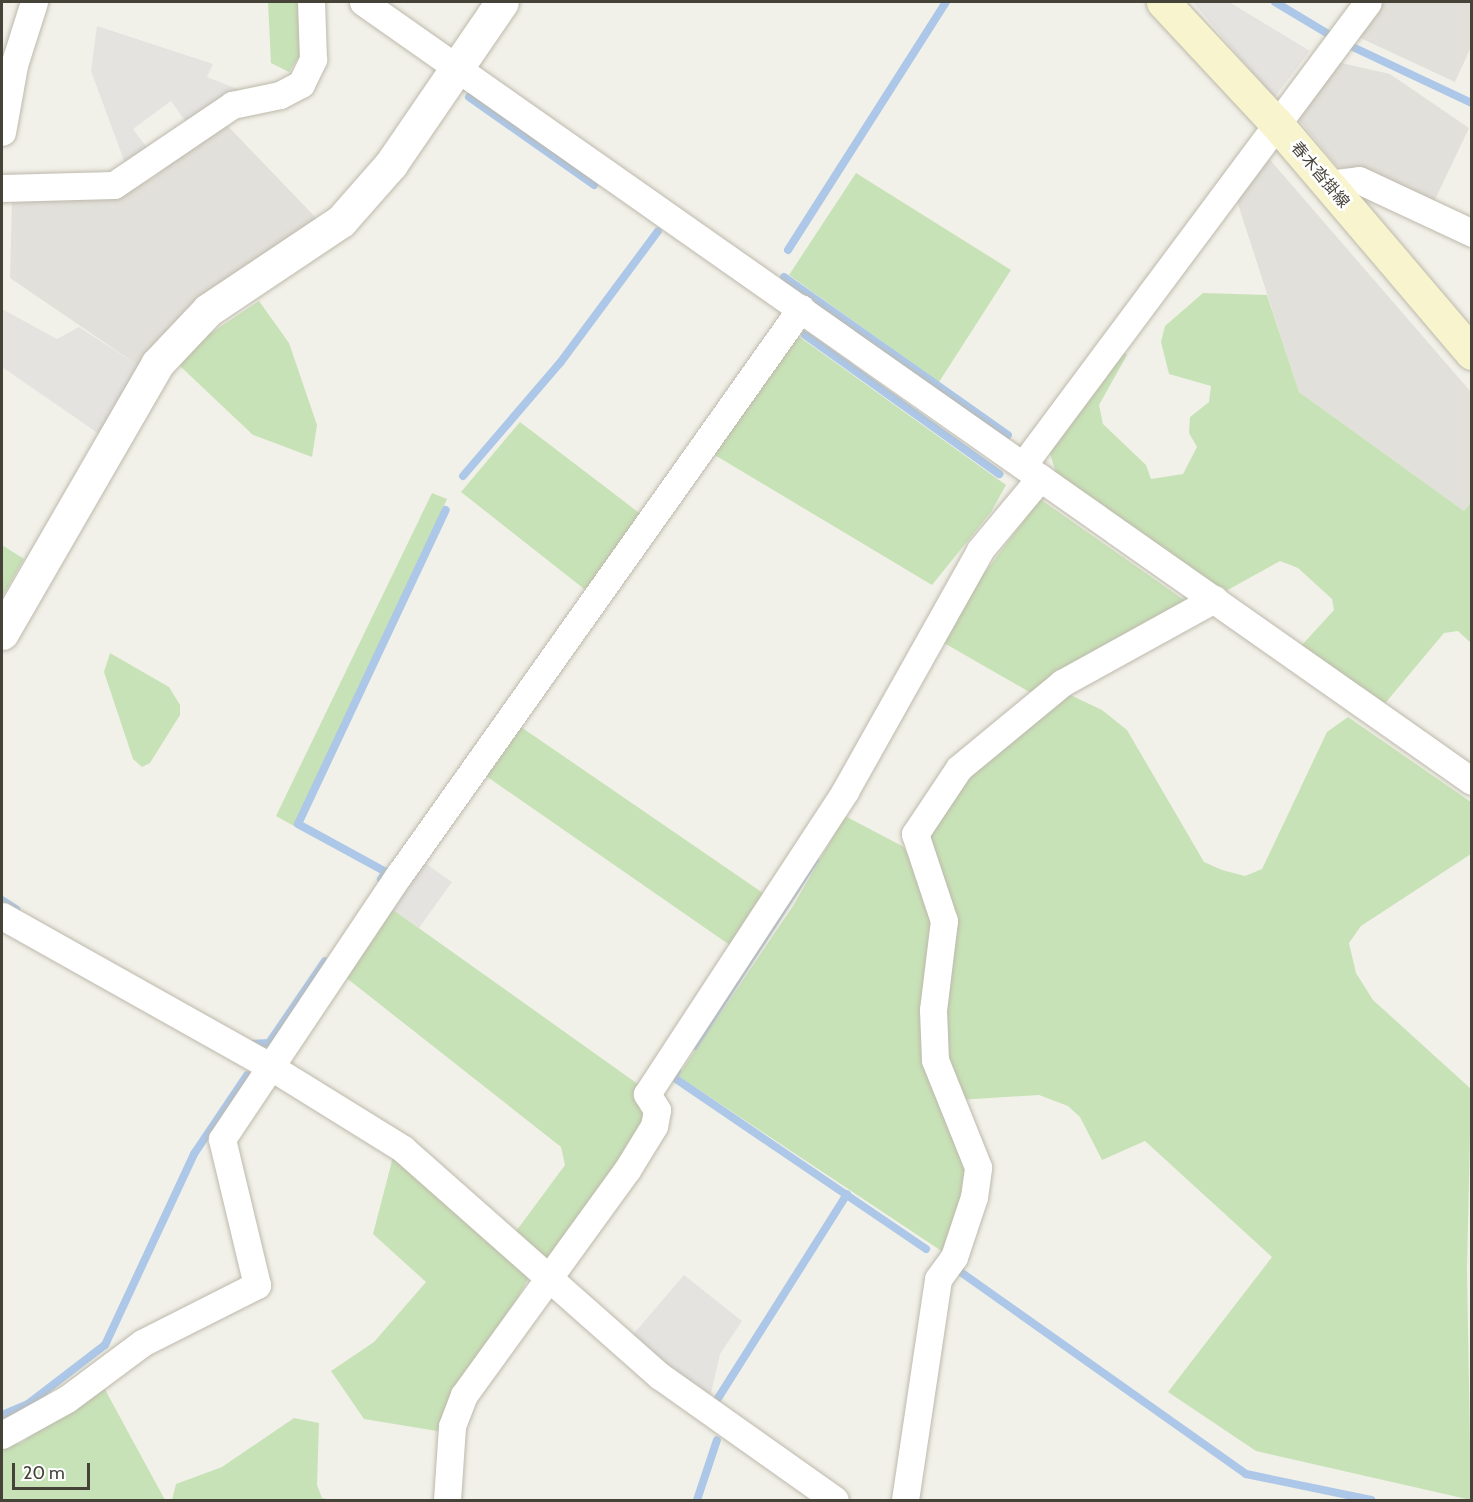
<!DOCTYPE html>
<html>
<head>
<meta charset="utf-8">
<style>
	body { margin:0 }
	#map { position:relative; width:1473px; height:1502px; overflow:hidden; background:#f2f1e9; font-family:Cabin,"Noto Sans JP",sans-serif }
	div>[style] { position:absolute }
	.industrial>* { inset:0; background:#e2e0da }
	.green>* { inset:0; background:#c8e2b7 }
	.parking>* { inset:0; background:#e4e3e0 }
	.stream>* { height:8px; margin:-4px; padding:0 4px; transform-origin:4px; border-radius:4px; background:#acc7e8 }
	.roads { filter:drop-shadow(0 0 2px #bdb9ac) drop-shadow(0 0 2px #bdb9ac) }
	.minor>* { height:27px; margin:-13.5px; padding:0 13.5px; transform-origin:13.5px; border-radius:13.5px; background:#fff }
	.tertiary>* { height:33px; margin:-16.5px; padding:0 16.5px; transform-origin:16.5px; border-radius:16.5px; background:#fff }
	.secondary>* { height:33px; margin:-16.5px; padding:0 16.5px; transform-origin:16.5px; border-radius:16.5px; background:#f8f4cd }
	span { translate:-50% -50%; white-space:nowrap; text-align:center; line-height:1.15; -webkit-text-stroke:5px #fff; paint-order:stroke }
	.street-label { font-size:16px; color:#454238 }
	.frame { position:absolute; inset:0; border:3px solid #454238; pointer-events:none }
	.scale { position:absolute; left:12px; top:1463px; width:78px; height:27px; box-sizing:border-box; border:3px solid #454238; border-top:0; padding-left:8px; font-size:18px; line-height:21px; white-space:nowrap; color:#454238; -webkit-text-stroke:4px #fff; paint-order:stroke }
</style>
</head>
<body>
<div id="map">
	<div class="industrial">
		<div style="clip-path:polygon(1378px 2px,1471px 2px,1471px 47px,1455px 82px,1354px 35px)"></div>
		<div style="clip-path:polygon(1337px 62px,1390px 74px,1469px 128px,1430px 210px,1336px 165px,1296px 116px)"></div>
		<div style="clip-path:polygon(223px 121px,317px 219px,139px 366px,10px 278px,12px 198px,114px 198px,152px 179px)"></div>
		<div style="clip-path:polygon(1265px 154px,1471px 392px,1471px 502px,1464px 511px,1299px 392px,1235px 195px)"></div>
	</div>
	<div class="green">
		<div style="clip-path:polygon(268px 2px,298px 2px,300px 55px,289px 72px,271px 63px)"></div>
		<div style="clip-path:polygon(856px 173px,1011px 270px,939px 382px,789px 275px)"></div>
		<div style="clip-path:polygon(1203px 293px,1267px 295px,1299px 392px,1464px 511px,1471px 502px,1471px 643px,1458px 631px,1444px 633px,1382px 707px,1301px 646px,1334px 610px,1332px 599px,1298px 568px,1280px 561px,1224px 592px,1057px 477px,1049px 450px,1123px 351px,1127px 355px,1099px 405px,1103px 424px,1146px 465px,1151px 479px,1183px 474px,1197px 447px,1189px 433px,1190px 417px,1209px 402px,1211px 386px,1169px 374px,1161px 342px,1165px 326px)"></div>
		<div style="clip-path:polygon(259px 301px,289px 343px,317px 425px,312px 457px,253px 435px,180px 366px,190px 347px)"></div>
		<div style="clip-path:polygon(797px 335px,1006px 485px,991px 512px,932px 585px,713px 454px)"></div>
		<div style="clip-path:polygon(520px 422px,642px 515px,588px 592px,461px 492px)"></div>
		<div style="clip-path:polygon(432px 493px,447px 499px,294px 826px,276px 816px)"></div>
		<div style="clip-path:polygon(1040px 499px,1184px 600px,1184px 610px,1033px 694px,944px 643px,977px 583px)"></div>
		<div style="clip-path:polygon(2px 545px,24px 559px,2px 597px)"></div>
		<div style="clip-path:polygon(110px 653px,169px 687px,180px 705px,180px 715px,150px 763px,142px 767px,133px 759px,104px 672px)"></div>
		<div style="clip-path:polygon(1064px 692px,1102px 710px,1127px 730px,1204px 862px,1222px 870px,1245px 876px,1262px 869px,1327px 732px,1348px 717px,1471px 802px,1471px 854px,1361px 926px,1349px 943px,1356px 973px,1373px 1000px,1471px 1089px,1467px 1270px,1471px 1500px,1256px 1451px,1168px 1392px,1272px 1257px,1145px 1141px,1102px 1160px,1080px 1117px,1068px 1106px,1039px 1095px,958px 1100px,944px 1064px,925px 825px,976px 762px)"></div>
		<div style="clip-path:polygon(521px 727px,766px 895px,734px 948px,486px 776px)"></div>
		<div style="clip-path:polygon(845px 816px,904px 847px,935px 910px,926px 1021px,972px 1177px,943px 1252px,678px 1076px,793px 906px)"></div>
		<div style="clip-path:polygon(392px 909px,642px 1087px,651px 1112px,546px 1265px,514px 1234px,565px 1165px,561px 1147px,344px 976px)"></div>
		<div style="clip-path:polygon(394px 1153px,524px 1269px,528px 1279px,443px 1432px,364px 1419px,331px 1371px,374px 1342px,426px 1282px,373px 1234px)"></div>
		<div style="clip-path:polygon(102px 1384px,165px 1500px,2px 1500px,2px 1446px,21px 1443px)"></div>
		<div style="clip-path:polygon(294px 1418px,319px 1423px,317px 1485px,322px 1498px,333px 1500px,172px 1500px,176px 1484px,222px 1467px)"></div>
	</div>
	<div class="parking">
		<div style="clip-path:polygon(1193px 2px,1229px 2px,1310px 51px,1274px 98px)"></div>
		<div style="clip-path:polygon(97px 26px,213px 64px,207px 77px,245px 92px,186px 122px,171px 101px,133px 129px,147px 148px,125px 163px,91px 71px)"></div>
		<div style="clip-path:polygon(2px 309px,57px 339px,79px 327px,139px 366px,99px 434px,2px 367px)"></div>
		<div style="clip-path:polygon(425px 863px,452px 882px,419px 928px,392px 909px)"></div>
		<div style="clip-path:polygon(684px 1275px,742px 1321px,720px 1354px,709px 1402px,630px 1338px)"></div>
	</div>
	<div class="stream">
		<div style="left:1275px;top:2px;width:76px;rotate:31deg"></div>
		<div style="left:1340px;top:41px;width:146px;rotate:25.2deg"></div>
		<div style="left:469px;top:97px;width:153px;rotate:35.1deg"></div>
		<div style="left:788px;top:250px;width:294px;rotate:-57.5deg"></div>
		<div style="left:784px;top:277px;width:274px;rotate:35.2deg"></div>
		<div style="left:805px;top:335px;width:239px;rotate:35.6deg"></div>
		<div style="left:463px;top:476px;width:149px;rotate:-49.4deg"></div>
		<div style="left:560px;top:363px;width:164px;rotate:-53.4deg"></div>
		<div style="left:381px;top:879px;width:9px;rotate:-54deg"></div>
		<div style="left:386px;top:872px;width:100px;rotate:-151.4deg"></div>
		<div style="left:298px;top:824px;width:347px;rotate:-64.8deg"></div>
		<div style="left:2px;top:900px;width:17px;rotate:33deg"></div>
		<div style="left:249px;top:1044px;width:20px;rotate:-3deg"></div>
		<div style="left:269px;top:1043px;width:99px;rotate:-55.7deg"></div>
		<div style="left:694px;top:1046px;width:222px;rotate:-57deg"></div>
		<div style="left:677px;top:1071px;width:7px;rotate:124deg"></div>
		<div style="left:673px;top:1077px;width:306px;rotate:34.2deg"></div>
		<div style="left:962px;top:1273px;width:348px;rotate:35.3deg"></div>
		<div style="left:1246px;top:1474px;width:128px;rotate:11.7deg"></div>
		<div style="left:715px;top:1403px;width:247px;rotate:-57.7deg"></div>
		<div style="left:2px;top:1415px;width:28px;rotate:-23deg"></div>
		<div style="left:28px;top:1404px;width:97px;rotate:-37.5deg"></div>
		<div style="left:105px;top:1345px;width:211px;rotate:-65deg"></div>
		<div style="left:194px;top:1154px;width:95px;rotate:-56.1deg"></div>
		<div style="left:697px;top:1500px;width:63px;rotate:-71.6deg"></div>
	</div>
	<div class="roads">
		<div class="minor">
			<div style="left:363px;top:2px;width:1355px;rotate:35.09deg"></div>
			<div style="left:2px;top:132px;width:68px;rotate:-79.8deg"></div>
			<div style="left:14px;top:65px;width:66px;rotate:-72.4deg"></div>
			<div style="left:1328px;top:184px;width:31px;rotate:-7deg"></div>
			<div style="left:1359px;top:180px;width:125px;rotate:25.1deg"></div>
			<div style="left:2px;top:188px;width:112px;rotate:-1.5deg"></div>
			<div style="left:114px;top:185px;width:143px;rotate:-34.1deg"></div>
			<div style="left:232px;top:105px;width:49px;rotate:-11.8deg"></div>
			<div style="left:280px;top:95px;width:24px;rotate:-28deg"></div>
			<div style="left:301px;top:84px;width:28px;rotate:-64deg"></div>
			<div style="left:313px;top:59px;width:57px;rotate:-92deg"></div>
			<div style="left:1023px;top:465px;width:577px;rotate:-53.31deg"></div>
			<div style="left:2px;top:916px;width:308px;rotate:29.3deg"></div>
			<div style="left:271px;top:1067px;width:155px;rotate:31.8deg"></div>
			<div style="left:403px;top:1149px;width:343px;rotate:41.5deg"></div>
			<div style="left:660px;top:1376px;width:214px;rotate:35.3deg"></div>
			<div style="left:2px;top:1435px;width:74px;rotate:-29deg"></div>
			<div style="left:67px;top:1399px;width:94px;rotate:-36.7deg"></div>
			<div style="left:142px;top:1343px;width:129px;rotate:-26.8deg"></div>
			<div style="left:257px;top:1285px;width:150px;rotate:-103.5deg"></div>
			<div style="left:222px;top:1139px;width:318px;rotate:-56.2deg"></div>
			<div style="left:399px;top:875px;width:695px;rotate:-54.66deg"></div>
			<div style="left:447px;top:1500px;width:74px;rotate:-86.1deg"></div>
			<div style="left:452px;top:1426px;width:33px;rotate:-69deg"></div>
			<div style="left:464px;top:1395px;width:278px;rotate:-54.1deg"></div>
			<div style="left:627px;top:1170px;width:52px;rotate:-58.5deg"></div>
			<div style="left:654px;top:1126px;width:16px;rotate:-79deg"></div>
			<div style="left:657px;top:1110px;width:19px;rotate:-122deg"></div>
			<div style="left:647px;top:1094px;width:362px;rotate:-56.8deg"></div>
			<div style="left:845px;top:791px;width:276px;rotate:-60.7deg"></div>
			<div style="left:980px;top:550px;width:94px;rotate:-50.2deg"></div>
			<div style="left:905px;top:1500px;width:223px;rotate:-81.5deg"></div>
			<div style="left:938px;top:1279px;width:27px;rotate:-54deg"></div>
			<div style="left:954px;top:1257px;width:63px;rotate:-71.6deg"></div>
			<div style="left:974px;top:1197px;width:30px;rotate:-82deg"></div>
			<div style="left:978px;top:1167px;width:115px;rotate:-111.9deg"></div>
			<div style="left:935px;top:1060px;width:50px;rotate:-92.3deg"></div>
			<div style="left:933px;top:1010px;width:90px;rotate:-83deg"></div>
			<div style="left:944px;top:921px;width:92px;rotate:-108.4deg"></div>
			<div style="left:915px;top:834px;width:79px;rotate:-56.3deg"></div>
			<div style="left:959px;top:768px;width:134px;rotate:-39.5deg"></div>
			<div style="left:1062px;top:683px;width:174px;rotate:-28.9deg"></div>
		</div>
		<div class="tertiary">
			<div style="left:2px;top:633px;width:310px;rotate:-60deg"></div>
			<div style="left:157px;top:364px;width:74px;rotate:-46.6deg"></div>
			<div style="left:208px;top:310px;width:160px;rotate:-33.8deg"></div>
			<div style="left:341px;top:221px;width:76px;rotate:-48.7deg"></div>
			<div style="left:391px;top:164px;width:196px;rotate:-55.6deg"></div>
		</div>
		<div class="secondary">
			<div style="left:1163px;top:2px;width:166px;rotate:47deg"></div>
			<div style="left:1276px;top:123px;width:302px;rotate:49.6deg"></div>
		</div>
	</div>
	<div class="street-label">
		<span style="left:1320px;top:175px;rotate:50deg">春木沓掛線</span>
	</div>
	<div class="frame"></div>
	<div class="scale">20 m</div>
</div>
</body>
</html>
